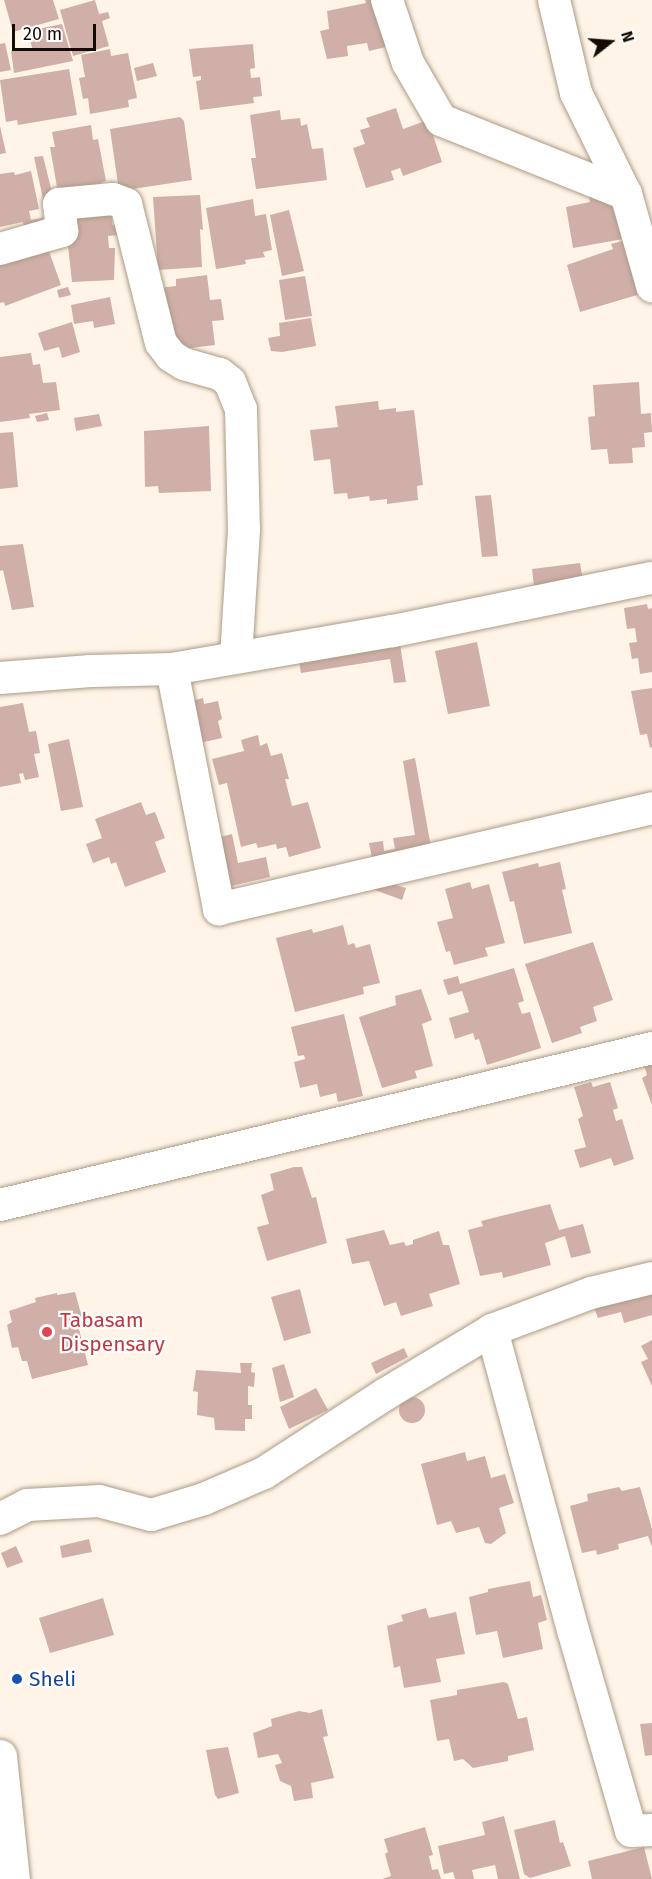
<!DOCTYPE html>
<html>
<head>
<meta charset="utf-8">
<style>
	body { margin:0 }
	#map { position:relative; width:652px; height:1879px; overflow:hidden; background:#fff4e7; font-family:"Fira Sans",sans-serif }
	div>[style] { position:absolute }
	.building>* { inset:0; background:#d0afa8 }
	.round { border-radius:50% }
	.roads { filter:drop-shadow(0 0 2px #ac9b87) drop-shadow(0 0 2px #ac9b87) }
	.minor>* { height:32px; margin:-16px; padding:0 16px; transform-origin:16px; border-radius:16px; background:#fff }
	.primary>* { height:33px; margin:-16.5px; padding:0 16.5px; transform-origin:16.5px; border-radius:16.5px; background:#fff }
	.dots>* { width:16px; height:16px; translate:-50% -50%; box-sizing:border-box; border:3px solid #fff; border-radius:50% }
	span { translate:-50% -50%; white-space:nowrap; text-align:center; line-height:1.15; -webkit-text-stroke:4.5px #fff; paint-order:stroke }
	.health-label { font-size:21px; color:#be3a42 }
	.left { translate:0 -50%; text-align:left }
	.transit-label { font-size:21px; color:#164399 }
	.north { position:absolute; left:580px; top:12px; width:60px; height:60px; -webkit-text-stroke:4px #fff; paint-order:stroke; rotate:73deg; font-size:16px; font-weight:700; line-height:24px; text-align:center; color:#120c05 }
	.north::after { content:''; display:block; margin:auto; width:21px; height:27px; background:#120c05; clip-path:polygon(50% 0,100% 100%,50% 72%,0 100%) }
	.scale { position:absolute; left:12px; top:24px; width:84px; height:27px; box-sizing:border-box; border:3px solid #120c05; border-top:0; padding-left:8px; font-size:18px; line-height:21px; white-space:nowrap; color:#120c05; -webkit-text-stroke:4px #fff; paint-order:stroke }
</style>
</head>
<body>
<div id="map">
	<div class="building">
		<div style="clip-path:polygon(4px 0,53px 0,59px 19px,13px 32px)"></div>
		<div style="clip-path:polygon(95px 0,99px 14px,108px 12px,110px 18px,102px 21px,109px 46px,73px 56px,60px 10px)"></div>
		<div style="clip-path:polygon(365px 0,380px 0,390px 46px,369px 51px,367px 43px,347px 46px,348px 56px,327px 59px,320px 31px,329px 29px,327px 11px,366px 3px)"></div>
		<div style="clip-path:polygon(62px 24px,73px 61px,14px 73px,11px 51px,32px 48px,28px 31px)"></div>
		<div style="clip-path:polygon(5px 43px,11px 70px,0 72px,0 44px)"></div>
		<div style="clip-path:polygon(253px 44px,255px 68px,250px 69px,251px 78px,260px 77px,262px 96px,253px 97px,254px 103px,200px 110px,196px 81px,201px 80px,201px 76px,193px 77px,189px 49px)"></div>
		<div style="clip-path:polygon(110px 49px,111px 56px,128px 53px,137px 98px,128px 100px,129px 107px,90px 114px,88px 98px,83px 99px,79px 78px,85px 77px,81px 55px)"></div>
		<div style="clip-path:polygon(153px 63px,157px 76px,137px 81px,134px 68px)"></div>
		<div style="clip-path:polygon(69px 69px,77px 115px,18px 125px,17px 120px,6px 122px,0 80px)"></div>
		<div style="clip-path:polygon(396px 108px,403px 129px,428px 120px,442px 162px,403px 176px,400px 168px,391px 171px,394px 180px,366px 188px,353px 148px,365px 144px,360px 130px,370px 127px,366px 118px)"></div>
		<div style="clip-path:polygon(280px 110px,281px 120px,300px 118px,301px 126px,307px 124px,312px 149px,323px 148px,327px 180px,256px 189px,251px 158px,256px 158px,250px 115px)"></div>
		<div style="clip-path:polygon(180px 117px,184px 121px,192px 180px,119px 191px,110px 129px)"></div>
		<div style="clip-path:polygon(91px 125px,93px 140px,98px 139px,106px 181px,100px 183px,102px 196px,64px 201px,61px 187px,57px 187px,50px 147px,55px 147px,52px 132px)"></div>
		<div style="clip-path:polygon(0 126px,6px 153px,0 154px)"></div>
		<div style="clip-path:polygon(43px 156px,61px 229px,26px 236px,23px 222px,0 227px,0 174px,14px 172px,15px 175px,31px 171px,39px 209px,29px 211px,31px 220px,43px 218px,44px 223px,48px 222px,34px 157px)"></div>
		<div style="clip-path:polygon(200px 195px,203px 230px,200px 229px,202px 267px,158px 270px,153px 197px)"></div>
		<div style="clip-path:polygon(589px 196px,614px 198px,623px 239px,573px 248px,566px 207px,590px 202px)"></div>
		<div style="clip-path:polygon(253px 199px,255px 216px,266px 214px,272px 250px,263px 252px,265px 257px,245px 260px,246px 264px,216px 269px,206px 208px)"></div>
		<div style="clip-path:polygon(111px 206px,112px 225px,117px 224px,119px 235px,108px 236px,109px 248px,115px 248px,114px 280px,72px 282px,64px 210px)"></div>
		<div style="clip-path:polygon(289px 210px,304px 271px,282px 276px,270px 215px)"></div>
		<div style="clip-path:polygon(630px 239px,647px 292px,580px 312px,567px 265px,613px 249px,611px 244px)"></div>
		<div style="clip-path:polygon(45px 240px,61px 285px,5px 306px,4px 302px,0 303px,0 258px)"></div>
		<div style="clip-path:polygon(207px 275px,210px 300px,221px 299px,224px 320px,212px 321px,215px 345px,174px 350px,160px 288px,176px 286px,176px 279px)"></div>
		<div style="clip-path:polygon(305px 276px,312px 316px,285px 320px,279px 280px)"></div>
		<div style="clip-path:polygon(68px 287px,71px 295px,59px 298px,57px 290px)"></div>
		<div style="clip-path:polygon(110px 297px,115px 324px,94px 328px,93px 321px,74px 324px,71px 305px)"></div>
		<div style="clip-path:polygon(311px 318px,316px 346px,282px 352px,271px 351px,268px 338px,280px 336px,279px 323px)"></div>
		<div style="clip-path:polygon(72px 322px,80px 352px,62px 358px,59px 347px,44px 351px,38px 333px)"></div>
		<div style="clip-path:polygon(31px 353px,33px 365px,40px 364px,43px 383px,56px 382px,60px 410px,29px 414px,30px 418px,0 422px,0 357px)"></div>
		<div style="clip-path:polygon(639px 382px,641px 414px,651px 413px,652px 432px,644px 433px,645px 447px,632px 448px,633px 463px,609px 464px,607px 449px,591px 450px,588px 417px,595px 416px,593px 385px)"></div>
		<div style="clip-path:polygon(378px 401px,379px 410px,396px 408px,396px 412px,414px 410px,423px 485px,417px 486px,418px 500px,387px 504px,387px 499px,370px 501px,369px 496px,348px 499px,347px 493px,334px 494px,330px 459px,314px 461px,310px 430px,338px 427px,335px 406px)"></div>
		<div style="clip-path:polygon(47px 413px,49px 420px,37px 422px,35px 416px)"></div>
		<div style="clip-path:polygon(99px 414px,102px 426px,76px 431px,74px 418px)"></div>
		<div style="clip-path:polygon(209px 426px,211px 491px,159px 493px,158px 486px,145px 487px,144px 431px)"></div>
		<div style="clip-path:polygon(13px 432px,18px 487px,0 489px,0 433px)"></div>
		<div style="clip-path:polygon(491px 495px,498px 556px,482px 557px,475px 496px)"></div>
		<div style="clip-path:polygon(23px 544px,34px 607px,12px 610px,3px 570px,0 571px,0 546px)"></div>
		<div style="clip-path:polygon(580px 563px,583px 581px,534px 586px,532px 569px)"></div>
		<div style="clip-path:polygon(647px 604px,648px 609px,652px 608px,652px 672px,640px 674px,638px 658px,632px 659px,629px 643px,637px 642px,635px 628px,627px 629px,624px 608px)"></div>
		<div style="clip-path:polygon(399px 638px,406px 682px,394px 683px,390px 659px,301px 673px,298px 655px)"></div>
		<div style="clip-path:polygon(477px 642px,490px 706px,448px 714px,435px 651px)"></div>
		<div style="clip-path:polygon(189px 674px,195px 700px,203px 698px,204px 704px,218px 701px,222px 719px,218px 721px,222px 738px,195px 744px)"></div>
		<div style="clip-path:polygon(652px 688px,652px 747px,650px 748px,647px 734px,640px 735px,631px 691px)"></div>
		<div style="clip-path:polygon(23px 703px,29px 732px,36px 731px,40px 753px,34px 754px,39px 777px,25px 780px,23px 773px,19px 774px,21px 783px,0 787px,0 707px)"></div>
		<div style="clip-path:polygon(258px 735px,260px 746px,267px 743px,271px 756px,282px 753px,289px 779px,285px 779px,292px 806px,308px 802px,321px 848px,289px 857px,286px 847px,277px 849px,276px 844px,258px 848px,256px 843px,241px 847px,227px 783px,219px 785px,212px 759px,244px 751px,241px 740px)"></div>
		<div style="clip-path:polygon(69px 739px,83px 807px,61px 811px,48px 744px)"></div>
		<div style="clip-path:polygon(415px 758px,431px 847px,372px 858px,369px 843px,383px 841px,384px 851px,395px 849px,393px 838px,415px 835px,403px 761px)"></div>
		<div style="clip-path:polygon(141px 802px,146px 815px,155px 812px,165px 838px,155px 842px,166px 872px,125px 887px,116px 862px,111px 864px,109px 857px,93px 863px,86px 844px,102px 838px,95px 819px)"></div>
		<div style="clip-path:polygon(232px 834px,238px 863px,266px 857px,270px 877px,227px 887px,216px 838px)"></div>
		<div style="clip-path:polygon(560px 862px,566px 889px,562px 890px,572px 933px,524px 944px,514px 901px,510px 902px,502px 872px,538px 863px,539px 867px)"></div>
		<div style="clip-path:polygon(378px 880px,406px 888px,402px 900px,375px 890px)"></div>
		<div style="clip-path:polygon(470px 882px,472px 889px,489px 884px,505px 943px,485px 948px,488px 956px,454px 965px,450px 951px,446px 952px,437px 922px,453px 918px,445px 889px)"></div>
		<div style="clip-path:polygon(343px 925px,348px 945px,354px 943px,356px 948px,370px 944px,380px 983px,363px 987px,364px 994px,295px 1012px,276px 938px,312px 929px,313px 933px)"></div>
		<div style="clip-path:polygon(593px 942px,613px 1000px,593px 1007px,597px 1021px,580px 1027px,582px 1033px,552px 1043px,525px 964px)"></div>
		<div style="clip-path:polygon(514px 968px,524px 1001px,518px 1003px,522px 1014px,530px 1012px,541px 1048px,487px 1065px,479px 1039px,475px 1040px,473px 1033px,455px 1039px,449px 1018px,469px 1012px,462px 991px,448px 995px,443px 980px,458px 976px,460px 984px)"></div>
		<div style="clip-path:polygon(421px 989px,432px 1020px,422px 1024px,433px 1066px,415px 1071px,417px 1078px,382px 1088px,359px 1017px,396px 1005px,395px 996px)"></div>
		<div style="clip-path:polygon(344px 1014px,363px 1096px,338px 1102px,336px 1093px,320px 1097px,317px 1084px,300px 1088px,294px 1062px,305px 1059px,304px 1055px,298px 1056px,291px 1027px)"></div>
		<div style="clip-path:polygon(652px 1062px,652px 1105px,642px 1078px,647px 1075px,644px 1064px)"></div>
		<div style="clip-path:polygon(591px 1082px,593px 1087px,610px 1082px,618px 1108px,613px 1110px,616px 1121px,622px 1119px,634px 1159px,614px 1166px,611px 1158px,580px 1168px,574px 1150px,586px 1147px,578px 1119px,583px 1116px,574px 1087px)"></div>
		<div style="clip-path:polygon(294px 1167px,302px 1167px,312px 1198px,316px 1197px,327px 1243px,267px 1261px,257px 1227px,269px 1224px,261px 1195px,274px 1190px,270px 1174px)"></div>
		<div style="clip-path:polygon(550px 1204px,559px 1230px,583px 1224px,591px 1253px,571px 1258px,565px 1236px,545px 1243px,551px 1265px,503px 1278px,502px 1272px,480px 1276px,468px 1230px,483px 1226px,481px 1221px)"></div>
		<div style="clip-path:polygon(384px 1230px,390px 1245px,404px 1242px,406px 1246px,413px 1244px,413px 1240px,439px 1231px,443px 1245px,449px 1245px,460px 1284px,429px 1294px,433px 1306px,401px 1316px,396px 1302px,384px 1306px,369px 1261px,352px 1264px,346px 1239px)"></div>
		<div style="clip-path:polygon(300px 1289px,311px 1333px,284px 1341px,271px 1297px)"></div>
		<div style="clip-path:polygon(652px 1289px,652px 1315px,624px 1323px,621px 1312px,598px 1318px,594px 1307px)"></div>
		<div style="clip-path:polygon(75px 1292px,83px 1321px,73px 1324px,75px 1330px,79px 1329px,88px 1365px,32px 1379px,27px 1361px,22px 1361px,18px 1347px,12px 1348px,7px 1325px,12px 1322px,9px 1311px,36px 1302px,35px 1298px,57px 1293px,57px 1295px)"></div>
		<div style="clip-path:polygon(652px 1340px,652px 1386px,641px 1362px,648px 1359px,641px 1346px)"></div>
		<div style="clip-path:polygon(404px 1348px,408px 1357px,376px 1374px,371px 1363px)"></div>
		<div style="clip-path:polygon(240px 1363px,252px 1363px,251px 1372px,255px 1373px,254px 1387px,248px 1386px,248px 1405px,252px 1405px,252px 1419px,245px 1419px,245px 1431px,215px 1430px,214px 1418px,197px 1415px,198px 1392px,193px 1391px,196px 1370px,241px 1373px)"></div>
		<div style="clip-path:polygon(284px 1364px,294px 1397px,280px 1402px,272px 1368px)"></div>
		<div style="clip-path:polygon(316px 1388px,328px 1410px,289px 1429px,280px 1407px)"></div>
		<div class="round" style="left:399px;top:1397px;width:26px;height:26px"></div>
		<div style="clip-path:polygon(465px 1452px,467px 1461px,485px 1456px,491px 1478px,505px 1474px,514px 1503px,499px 1508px,506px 1533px,491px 1544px,485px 1543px,479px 1527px,456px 1533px,451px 1521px,437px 1525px,421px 1464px)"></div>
		<div style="clip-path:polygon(619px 1487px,622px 1491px,640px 1487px,652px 1529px,652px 1547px,648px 1536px,618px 1544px,619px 1549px,597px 1555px,596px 1550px,582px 1553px,570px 1506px,588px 1501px,587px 1494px)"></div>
		<div style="clip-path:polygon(89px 1539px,92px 1552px,62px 1558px,60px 1546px)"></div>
		<div style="clip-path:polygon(16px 1546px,23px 1562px,7px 1568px,1px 1553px)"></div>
		<div style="clip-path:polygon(530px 1581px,533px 1597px,541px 1595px,547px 1620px,538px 1623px,543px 1649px,503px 1658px,497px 1631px,476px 1635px,469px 1597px,488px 1592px,488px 1589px)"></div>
		<div style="clip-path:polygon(103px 1598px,114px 1635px,50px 1653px,39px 1618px)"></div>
		<div style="clip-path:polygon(426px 1608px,429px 1618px,456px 1612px,465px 1654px,436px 1659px,441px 1682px,404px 1688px,400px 1666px,394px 1668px,387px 1626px,403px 1621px,401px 1615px)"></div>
		<div style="clip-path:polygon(504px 1682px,508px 1684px,518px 1719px,527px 1717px,534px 1750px,508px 1756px,508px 1761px,473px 1768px,463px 1759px,454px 1761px,449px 1739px,437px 1741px,430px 1700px,457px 1695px,457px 1690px)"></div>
		<div style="clip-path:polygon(322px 1709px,328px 1736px,323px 1737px,334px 1778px,311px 1783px,313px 1798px,294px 1801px,291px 1786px,280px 1781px,275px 1765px,282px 1763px,278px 1754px,258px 1758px,253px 1733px,272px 1726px,271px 1719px,299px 1711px,310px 1713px)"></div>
		<div style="clip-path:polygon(652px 1723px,652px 1755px,645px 1756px,640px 1724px)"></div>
		<div style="clip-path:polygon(228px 1747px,239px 1793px,218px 1799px,215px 1795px,206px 1750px)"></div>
		<div style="clip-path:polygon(504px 1816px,520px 1879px,498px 1879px,495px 1865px,472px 1870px,474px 1879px,455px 1879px,453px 1872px,444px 1874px,438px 1846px,485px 1835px,482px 1822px)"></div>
		<div style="clip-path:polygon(555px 1820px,560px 1843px,563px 1842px,571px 1866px,530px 1878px,524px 1874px,514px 1830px)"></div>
		<div style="clip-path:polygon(425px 1827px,433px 1855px,429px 1856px,432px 1870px,438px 1869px,441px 1879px,382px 1879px,391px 1876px,385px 1854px,388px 1852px,384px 1839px)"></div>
		<div style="clip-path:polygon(644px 1847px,652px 1879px,592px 1879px,588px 1861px)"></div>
	</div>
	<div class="roads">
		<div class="minor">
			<div style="left:387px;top:0;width:66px;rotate:71.6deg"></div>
			<div style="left:408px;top:63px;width:66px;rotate:59.9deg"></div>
			<div style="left:441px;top:120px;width:199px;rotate:21.8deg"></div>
			<div style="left:626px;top:194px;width:96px;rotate:74.2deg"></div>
			<div style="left:554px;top:0;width:96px;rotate:76.7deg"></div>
			<div style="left:576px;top:93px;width:113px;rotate:63.7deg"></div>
			<div style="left:0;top:249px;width:65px;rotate:-16.2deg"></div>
			<div style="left:62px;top:231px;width:27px;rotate:-96deg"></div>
			<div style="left:59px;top:204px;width:54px;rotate:-5.3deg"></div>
			<div style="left:113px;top:199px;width:14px;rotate:21deg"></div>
			<div style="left:126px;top:204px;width:143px;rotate:75.9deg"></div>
			<div style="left:161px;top:343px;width:16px;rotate:52deg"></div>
			<div style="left:171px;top:356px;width:15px;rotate:32deg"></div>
			<div style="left:184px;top:364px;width:37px;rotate:16deg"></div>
			<div style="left:220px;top:374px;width:13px;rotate:39deg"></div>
			<div style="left:230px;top:382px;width:29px;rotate:68deg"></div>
			<div style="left:241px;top:409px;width:121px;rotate:88.6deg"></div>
			<div style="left:244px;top:530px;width:127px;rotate:93.6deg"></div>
			<div style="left:172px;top:669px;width:245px;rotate:78.9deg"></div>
			<div style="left:219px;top:909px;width:445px;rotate:-13.1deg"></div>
			<div style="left:0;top:678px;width:91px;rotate:-4.4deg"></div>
			<div style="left:91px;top:671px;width:81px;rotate:-1.4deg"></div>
			<div style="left:172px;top:669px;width:224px;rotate:-9.8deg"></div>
			<div style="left:393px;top:631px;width:264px;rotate:-11.6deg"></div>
			<div style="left:0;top:1205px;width:671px;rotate:-13.54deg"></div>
			<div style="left:492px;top:1330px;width:311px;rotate:74.9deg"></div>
			<div style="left:573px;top:1630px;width:209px;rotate:73.9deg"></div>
			<div style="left:631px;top:1831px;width:21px;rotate:-3deg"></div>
			<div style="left:0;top:1519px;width:30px;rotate:-27deg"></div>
			<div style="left:27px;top:1505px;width:72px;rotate:-3.2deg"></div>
			<div style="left:99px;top:1501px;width:54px;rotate:15.1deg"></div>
			<div style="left:151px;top:1515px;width:55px;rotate:-16.8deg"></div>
			<div style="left:204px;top:1499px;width:65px;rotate:-23.4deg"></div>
			<div style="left:264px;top:1473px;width:143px;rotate:-33deg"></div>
			<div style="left:384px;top:1395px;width:126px;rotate:-31deg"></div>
			<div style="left:492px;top:1330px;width:106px;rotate:-20.5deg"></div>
			<div style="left:591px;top:1293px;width:63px;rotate:-13.8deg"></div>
		</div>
		<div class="primary">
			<div style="left:0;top:1756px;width:124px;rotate:84deg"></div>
		</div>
	</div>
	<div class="dots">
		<div style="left:47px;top:1332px;background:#e0444e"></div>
		<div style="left:17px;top:1679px;background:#1a4fb4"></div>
	</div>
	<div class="health-label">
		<span class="left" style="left:60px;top:1332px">Tabasam<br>Dispensary</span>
	</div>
	<div class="transit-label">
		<span class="left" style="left:29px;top:1679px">Sheli</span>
	</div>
	<div class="north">N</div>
	<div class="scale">20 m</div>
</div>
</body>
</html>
